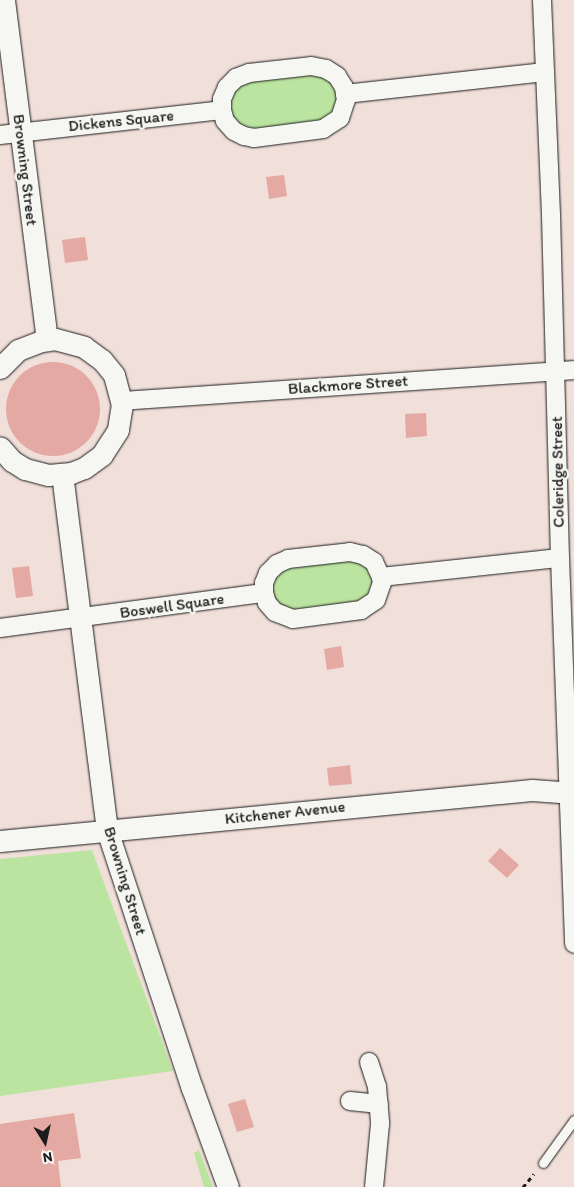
<!DOCTYPE html>
<html>
<head>
<meta charset="utf-8">
<style>
	body { margin:0 }
	#map { position:relative; width:574px; height:1187px; overflow:hidden; background:#f1dfda; font-family:Itim,sans-serif }
	div>[style] { position:absolute }
	.green>* { inset:0; background:#bbe4a0 }
	.building>* { inset:0; background:#e4a9a3 }
	.round { border-radius:50% }
	.path>* { height:3px; margin-top:-1.5px; transform-origin:0; background:repeating-linear-gradient(90deg,#1c1c1c 0 4px,transparent 0 8px) }
	.roads { filter:drop-shadow(0 0 1px #1c1c1c) drop-shadow(0 0 1px #1c1c1c) }
	.service>* { height:9px; margin:-4.5px; padding:0 4.5px; transform-origin:4.5px; border-radius:4.5px; background:#f6f6f2 }
	.minor>* { height:18px; margin:-9px; padding:0 9px; transform-origin:9px; border-radius:9px; background:#f6f6f2 }
	.tertiary>* { height:21px; margin:-10.5px; padding:0 10.5px; transform-origin:10.5px; border-radius:10.5px; background:#f6f6f2 }
	span { translate:-50% -50%; white-space:nowrap; text-align:center; line-height:1.15; -webkit-text-stroke:5px #f6f6f2; paint-order:stroke }
	.street-label { font-size:16px; color:#1c1c1c }
	.north { position:absolute; left:20px; top:1117px; width:50px; height:50px; -webkit-text-stroke:4px #f6f6f2; paint-order:stroke; rotate:170deg; font-size:14px; font-weight:700; line-height:20px; text-align:center; color:#1c1c1c }
	.north::after { content:''; display:block; margin:auto; width:18px; height:22px; background:#1c1c1c; clip-path:polygon(50% 0,100% 100%,50% 72%,0 100%) }
</style>
</head>
<body>
<div id="map">
	<div class="green">
		<div style="clip-path:polygon(311px 75px,322px 77px,331px 83px,335px 90px,337px 99px,335px 108px,327px 118px,321px 121px,254px 129px,240px 124px,233px 116px,231px 101px,235px 92px,241px 86px,251px 82px)"></div>
		<div style="clip-path:polygon(349px 559px,360px 561px,369px 567px,375px 583px,365px 602px,293px 612px,272px 600px,270px 585px,273px 576px,289px 566px)"></div>
		<div style="clip-path:polygon(92px 850px,173px 1071px,0 1096px,0 859px)"></div>
		<div style="clip-path:polygon(199px 1150px,213px 1187px,204px 1187px,194px 1153px)"></div>
	</div>
	<div class="building">
		<div style="clip-path:polygon(284px 175px,287px 196px,269px 199px,266px 177px)"></div>
		<div style="clip-path:polygon(85px 237px,88px 260px,65px 263px,62px 240px)"></div>
		<div class="round" style="left:6px;top:362px;width:94px;height:94px"></div>
		<div style="clip-path:polygon(426px 413px,427px 436px,406px 438px,405px 414px)"></div>
		<div style="clip-path:polygon(29px 566px,33px 596px,16px 598px,12px 568px)"></div>
		<div style="clip-path:polygon(341px 646px,344px 667px,327px 670px,324px 649px)"></div>
		<div style="clip-path:polygon(350px 765px,352px 784px,329px 786px,327px 768px)"></div>
		<div style="clip-path:polygon(500px 848px,519px 865px,507px 878px,488px 861px)"></div>
		<div style="clip-path:polygon(245px 1099px,254px 1127px,237px 1132px,228px 1104px)"></div>
		<div style="clip-path:polygon(74px 1113px,81px 1158px,58px 1161px,61px 1187px,0 1187px,0 1124px)"></div>
	</div>
	<div class="path">
		<div style="left:523px;top:1187px;width:17px;rotate:-50deg"></div>
	</div>
	<div class="roads">
		<div class="service">
			<div style="left:543px;top:1163px;width:53px;rotate:-54.2deg"></div>
		</div>
		<div class="minor">
			<div style="left:542px;top:0;width:215px;rotate:87.6deg"></div>
			<div style="left:551px;top:215px;width:343px;rotate:88.5deg"></div>
			<div style="left:560px;top:558px;width:386px;rotate:87.9deg"></div>
			<div style="left:222px;top:110px;width:11px;rotate:75deg"></div>
			<div style="left:225px;top:121px;width:13px;rotate:48deg"></div>
			<div style="left:234px;top:131px;width:11px;rotate:27deg"></div>
			<div style="left:244px;top:136px;width:10px;rotate:11deg"></div>
			<div style="left:254px;top:138px;width:70px;rotate:-7.4deg"></div>
			<div style="left:323px;top:129px;width:20px;rotate:-33deg"></div>
			<div style="left:340px;top:118px;width:19px;rotate:-72deg"></div>
			<div style="left:346px;top:100px;width:6px;rotate:-99deg"></div>
			<div style="left:345px;top:94px;width:201px;rotate:-6.3deg"></div>
			<div style="left:0;top:135px;width:223px;rotate:-6.4deg"></div>
			<div style="left:222px;top:110px;width:11px;rotate:-90deg"></div>
			<div style="left:222px;top:99px;width:13px;rotate:-67deg"></div>
			<div style="left:227px;top:87px;width:13px;rotate:-45deg"></div>
			<div style="left:236px;top:78px;width:14px;rotate:-21deg"></div>
			<div style="left:249px;top:73px;width:62px;rotate:-6.4deg"></div>
			<div style="left:311px;top:66px;width:15px;rotate:11deg"></div>
			<div style="left:326px;top:69px;width:13px;rotate:32deg"></div>
			<div style="left:337px;top:76px;width:13px;rotate:58deg"></div>
			<div style="left:344px;top:87px;width:7px;rotate:82deg"></div>
			<div style="left:121px;top:401px;width:454px;rotate:-3.9deg"></div>
			<div style="left:264px;top:593px;width:10px;rotate:73deg"></div>
			<div style="left:267px;top:603px;width:12px;rotate:48deg"></div>
			<div style="left:275px;top:612px;width:19px;rotate:21deg"></div>
			<div style="left:293px;top:619px;width:69px;rotate:-7.5deg"></div>
			<div style="left:361px;top:610px;width:18px;rotate:-34deg"></div>
			<div style="left:376px;top:600px;width:18px;rotate:-71deg"></div>
			<div style="left:382px;top:583px;width:6px;rotate:-99deg"></div>
			<div style="left:381px;top:577px;width:180px;rotate:-6.1deg"></div>
			<div style="left:0;top:628px;width:266px;rotate:-7.6deg"></div>
			<div style="left:264px;top:593px;width:10px;rotate:-90deg"></div>
			<div style="left:264px;top:583px;width:11px;rotate:-68deg"></div>
			<div style="left:268px;top:573px;width:13px;rotate:-45deg"></div>
			<div style="left:277px;top:564px;width:12px;rotate:-24deg"></div>
			<div style="left:288px;top:559px;width:62px;rotate:-6.4deg"></div>
			<div style="left:350px;top:552px;width:13px;rotate:13deg"></div>
			<div style="left:363px;top:555px;width:13px;rotate:32deg"></div>
			<div style="left:374px;top:562px;width:17px;rotate:65deg"></div>
			<div style="left:369px;top:1062px;width:26px;rotate:72deg"></div>
			<div style="left:377px;top:1087px;width:37px;rotate:85deg"></div>
			<div style="left:380px;top:1124px;width:63px;rotate:95.4deg"></div>
			<div style="left:350px;top:1101px;width:29px;rotate:6deg"></div>
		</div>
		<div class="tertiary">
			<div style="left:4px;top:0;width:343px;rotate:82.8deg"></div>
			<div style="left:0;top:368px;width:25px;rotate:-45deg"></div>
			<div style="left:18px;top:350px;width:25px;rotate:-21deg"></div>
			<div style="left:41px;top:341px;width:14px;rotate:-8deg"></div>
			<div style="left:55px;top:339px;width:30px;rotate:15deg"></div>
			<div style="left:84px;top:347px;width:22px;rotate:36deg"></div>
			<div style="left:102px;top:360px;width:19px;rotate:51deg"></div>
			<div style="left:114px;top:375px;width:30px;rotate:75deg"></div>
			<div style="left:122px;top:404px;width:26px;rotate:99deg"></div>
			<div style="left:118px;top:430px;width:30px;rotate:123deg"></div>
			<div style="left:102px;top:455px;width:22px;rotate:144deg"></div>
			<div style="left:84px;top:468px;width:14px;rotate:159deg"></div>
			<div style="left:71px;top:473px;width:23px;rotate:175deg"></div>
			<div style="left:48px;top:475px;width:24px;rotate:-165deg"></div>
			<div style="left:25px;top:469px;width:15px;rotate:-148deg"></div>
			<div style="left:12px;top:461px;width:18px;rotate:-131deg"></div>
			<div style="left:62px;top:474px;width:359px;rotate:82.8deg"></div>
			<div style="left:107px;top:830px;width:272px;rotate:71.8deg"></div>
			<div style="left:192px;top:1088px;width:105px;rotate:70deg"></div>
			<div style="left:0;top:841px;width:534px;rotate:-5.48deg"></div>
			<div style="left:532px;top:790px;width:42px;rotate:4.1deg"></div>
		</div>
	</div>
	<div class="street-label">
		<span style="left:121px;top:121px;rotate:-6deg">Dickens Square</span>
		<span style="left:25px;top:170px;rotate:83deg">Browning Street</span>
		<span style="left:348px;top:385px;rotate:-4deg">Blackmore Street</span>
		<span style="left:558px;top:472px;rotate:-91deg">Coleridge Street</span>
		<span style="left:172px;top:606px;rotate:-8deg">Boswell Square</span>
		<span style="left:285px;top:813px;rotate:-6deg">Kitchener Avenue</span>
		<span style="left:125px;top:881px;rotate:73deg">Browning Street</span>
	</div>
	<div class="north">N</div>
</div>
</body>
</html>
